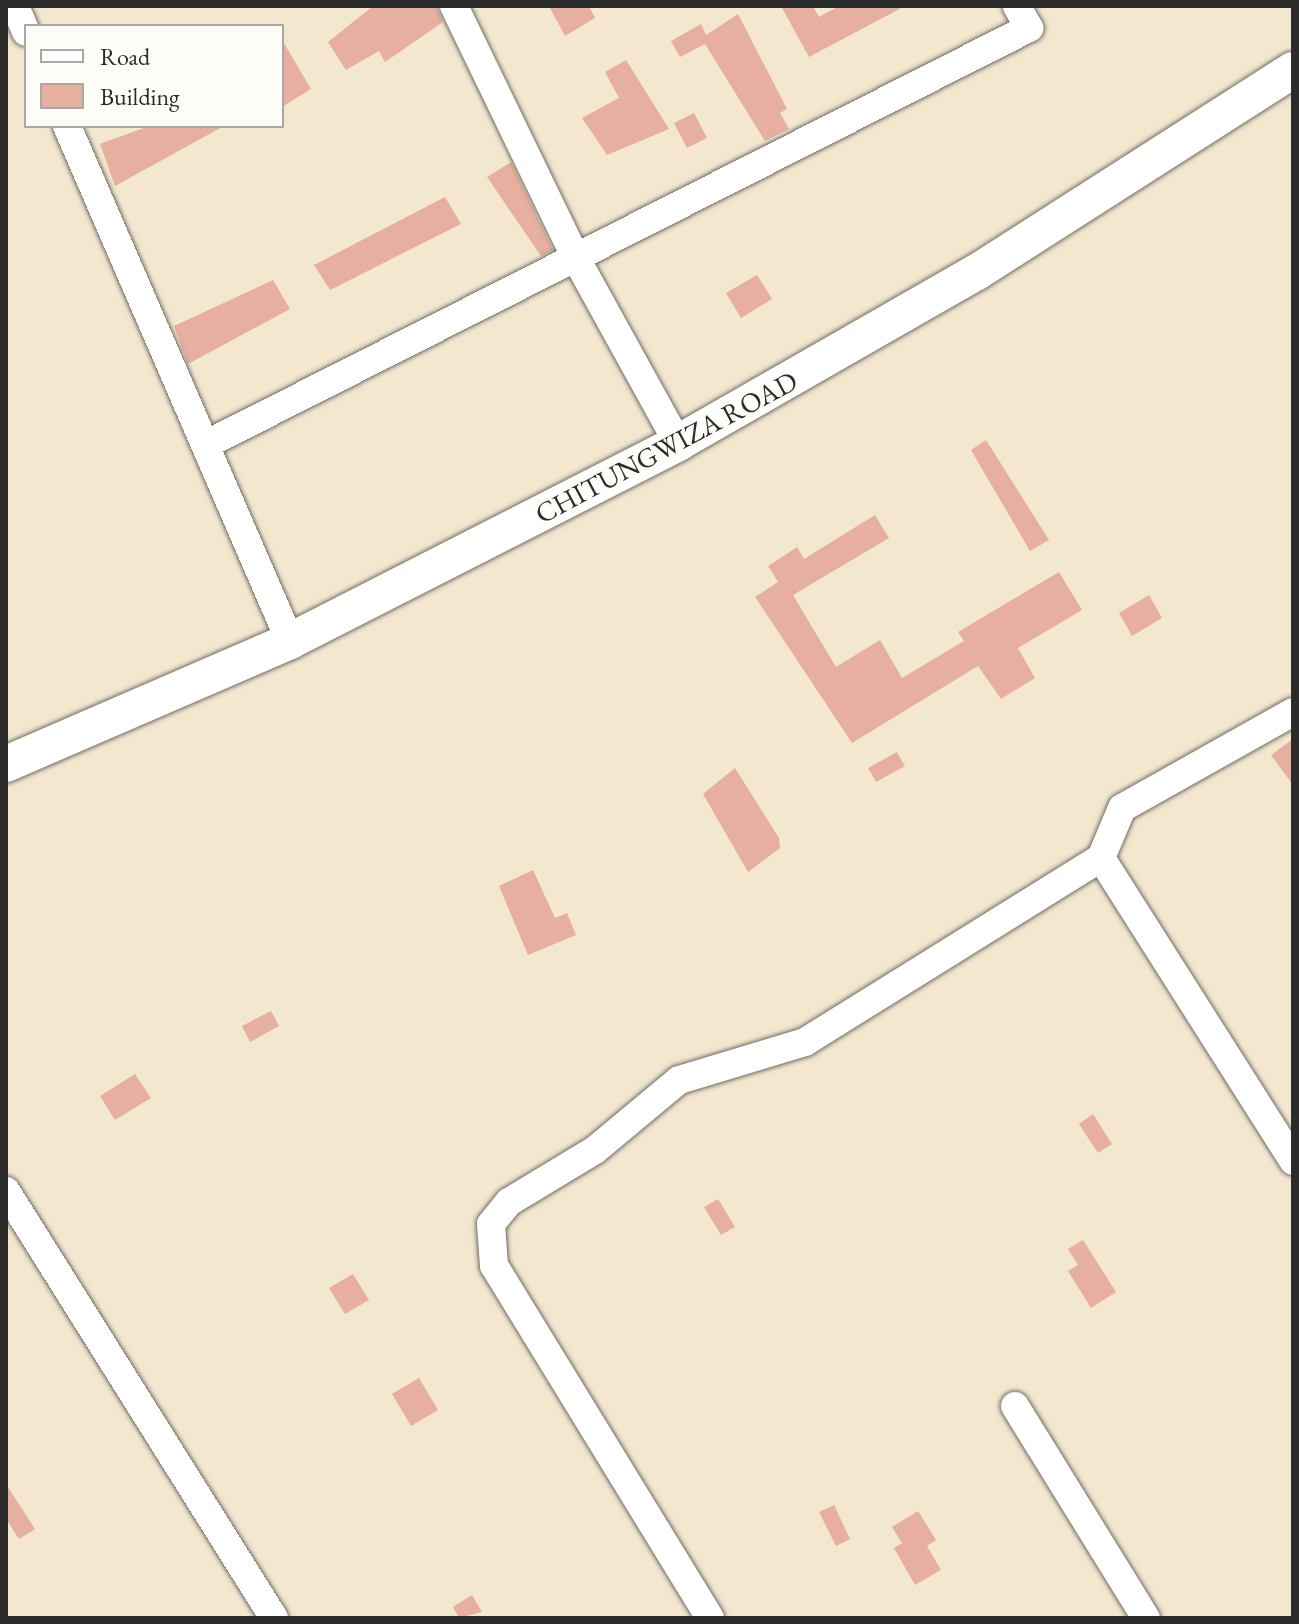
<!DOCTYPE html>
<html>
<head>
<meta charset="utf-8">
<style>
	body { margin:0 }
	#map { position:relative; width:1299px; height:1624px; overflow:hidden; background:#f3e7cf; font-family:"EB Garamond",serif }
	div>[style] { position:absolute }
	.building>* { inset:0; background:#e7af9f }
	.roads { filter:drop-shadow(0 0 2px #716d64) drop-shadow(0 0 2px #716d64) }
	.minor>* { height:28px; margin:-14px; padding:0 14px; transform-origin:14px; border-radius:14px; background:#fff }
	.major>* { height:36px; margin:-18px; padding:0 18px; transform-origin:18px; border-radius:18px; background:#fff }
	span { translate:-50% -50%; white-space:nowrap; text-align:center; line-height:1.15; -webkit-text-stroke:6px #fdfcf7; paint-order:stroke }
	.street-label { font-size:28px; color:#2b2b2b }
	.frame { position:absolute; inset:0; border:8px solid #2b2b2b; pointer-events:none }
	.legend { position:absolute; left:24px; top:24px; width:260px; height:104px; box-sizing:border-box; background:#fdfcf7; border:2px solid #a9a8a5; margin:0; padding:10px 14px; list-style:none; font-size:24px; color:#2b2b2b }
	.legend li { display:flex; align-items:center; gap:16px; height:40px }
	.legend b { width:40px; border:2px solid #a9a8a5 }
</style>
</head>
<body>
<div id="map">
	<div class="building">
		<div style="clip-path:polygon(373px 6px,436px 6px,443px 22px,385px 62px,379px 51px,346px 70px,328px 42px)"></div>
		<div style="clip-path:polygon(549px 6px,589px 6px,595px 18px,565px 36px)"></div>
		<div style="clip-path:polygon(781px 6px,813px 6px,819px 17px,839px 6px,905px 6px,809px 57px)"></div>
		<div style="clip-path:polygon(738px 14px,787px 109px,780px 113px,789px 129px,765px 141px,705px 44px,680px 57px,671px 41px,701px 24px,706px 35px)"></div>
		<div style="clip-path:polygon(282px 40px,311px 89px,282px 107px)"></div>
		<div style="clip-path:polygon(626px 60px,669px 129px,607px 155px,582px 118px,619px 98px,605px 72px)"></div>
		<div style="clip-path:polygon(694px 113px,707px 138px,687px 148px,674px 123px)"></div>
		<div style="clip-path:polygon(149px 126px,224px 126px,115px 186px,100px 144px)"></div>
		<div style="clip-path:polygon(511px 162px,553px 250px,541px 256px,487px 177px)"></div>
		<div style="clip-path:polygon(445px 197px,461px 224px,330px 290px,314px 265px)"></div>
		<div style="clip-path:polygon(757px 275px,772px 299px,741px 318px,726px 293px)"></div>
		<div style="clip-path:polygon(273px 280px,290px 309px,188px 364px,174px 326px)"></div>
		<div style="clip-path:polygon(986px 440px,1049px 540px,1030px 551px,971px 450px)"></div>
		<div style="clip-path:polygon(875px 515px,889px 538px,793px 595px,836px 667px,880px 640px,902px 678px,964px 641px,958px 632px,1059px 572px,1082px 610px,1018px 648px,1035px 678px,1001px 699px,978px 666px,852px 743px,755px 597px,778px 582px,768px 566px,782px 557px,797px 547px,804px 559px)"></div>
		<div style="clip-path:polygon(1149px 595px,1162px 618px,1132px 636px,1119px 613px)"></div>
		<div style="clip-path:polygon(1293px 739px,1293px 785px,1271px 755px)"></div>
		<div style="clip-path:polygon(897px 752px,905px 766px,876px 782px,868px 768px)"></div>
		<div style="clip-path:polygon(735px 768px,779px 838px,780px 848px,748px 872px,703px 794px)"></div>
		<div style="clip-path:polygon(533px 870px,555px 918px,567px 913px,576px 935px,528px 955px,499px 886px)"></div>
		<div style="clip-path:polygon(271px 1011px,279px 1026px,250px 1042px,242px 1026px)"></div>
		<div style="clip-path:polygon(135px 1074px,151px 1098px,115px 1120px,100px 1096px)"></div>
		<div style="clip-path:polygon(1093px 1114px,1112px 1144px,1098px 1153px,1079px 1124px)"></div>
		<div style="clip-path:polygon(718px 1199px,735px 1227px,721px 1235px,704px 1207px)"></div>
		<div style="clip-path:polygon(1083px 1240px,1116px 1292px,1091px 1308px,1068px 1271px,1078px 1265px,1068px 1249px)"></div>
		<div style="clip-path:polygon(353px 1274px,369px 1300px,345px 1314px,329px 1288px)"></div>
		<div style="clip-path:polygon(419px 1378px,438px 1410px,411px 1426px,392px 1394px)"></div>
		<div style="clip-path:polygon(6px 1484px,35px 1529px,19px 1539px,6px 1519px)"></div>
		<div style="clip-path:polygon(834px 1505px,850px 1539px,836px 1546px,819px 1512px)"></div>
		<div style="clip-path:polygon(918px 1511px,936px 1540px,927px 1546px,941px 1570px,915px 1585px,894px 1548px,902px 1543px,892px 1527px)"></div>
		<div style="clip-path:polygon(472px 1595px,482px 1612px,459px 1618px,453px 1607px)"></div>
	</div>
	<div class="roads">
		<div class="minor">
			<div style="left:15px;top:6px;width:28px;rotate:67deg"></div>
			<div style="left:454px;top:6px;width:284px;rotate:64.2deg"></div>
			<div style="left:578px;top:262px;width:207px;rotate:61.1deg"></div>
			<div style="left:67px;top:126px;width:561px;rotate:66.59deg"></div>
			<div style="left:205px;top:445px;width:924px;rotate:-26.84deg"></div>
			<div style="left:1029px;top:28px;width:25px;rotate:-119deg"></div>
			<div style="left:1293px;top:712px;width:196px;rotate:150.7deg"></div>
			<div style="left:1122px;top:808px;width:54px;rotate:112.8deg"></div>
			<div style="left:1101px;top:858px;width:359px;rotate:57.6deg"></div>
			<div style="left:6px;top:1191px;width:504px;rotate:57.89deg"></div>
			<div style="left:1015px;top:1406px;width:249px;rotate:58.3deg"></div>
			<div style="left:710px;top:1618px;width:413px;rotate:-121.5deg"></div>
			<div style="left:494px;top:1266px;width:42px;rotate:-94.1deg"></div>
			<div style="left:491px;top:1224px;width:28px;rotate:-51deg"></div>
			<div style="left:509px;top:1202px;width:100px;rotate:-31.2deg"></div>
			<div style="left:595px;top:1150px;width:109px;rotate:-39.8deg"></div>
			<div style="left:679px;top:1080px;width:132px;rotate:-16.8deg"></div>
			<div style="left:805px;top:1042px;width:349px;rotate:-31.9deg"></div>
		</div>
		<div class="major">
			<div style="left:6px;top:764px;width:309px;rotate:-23.4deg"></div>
			<div style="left:290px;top:641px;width:436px;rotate:-27deg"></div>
			<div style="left:678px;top:443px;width:344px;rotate:-29.8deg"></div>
			<div style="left:977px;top:272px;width:375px;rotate:-32.6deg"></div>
		</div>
	</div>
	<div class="street-label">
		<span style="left:666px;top:447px;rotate:-28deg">CHITUNGWIZA ROAD</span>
	</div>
	<div class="frame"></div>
	<ul class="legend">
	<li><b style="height:10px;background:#fff"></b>Road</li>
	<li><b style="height:22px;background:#e7af9f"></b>Building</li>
	</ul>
</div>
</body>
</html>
